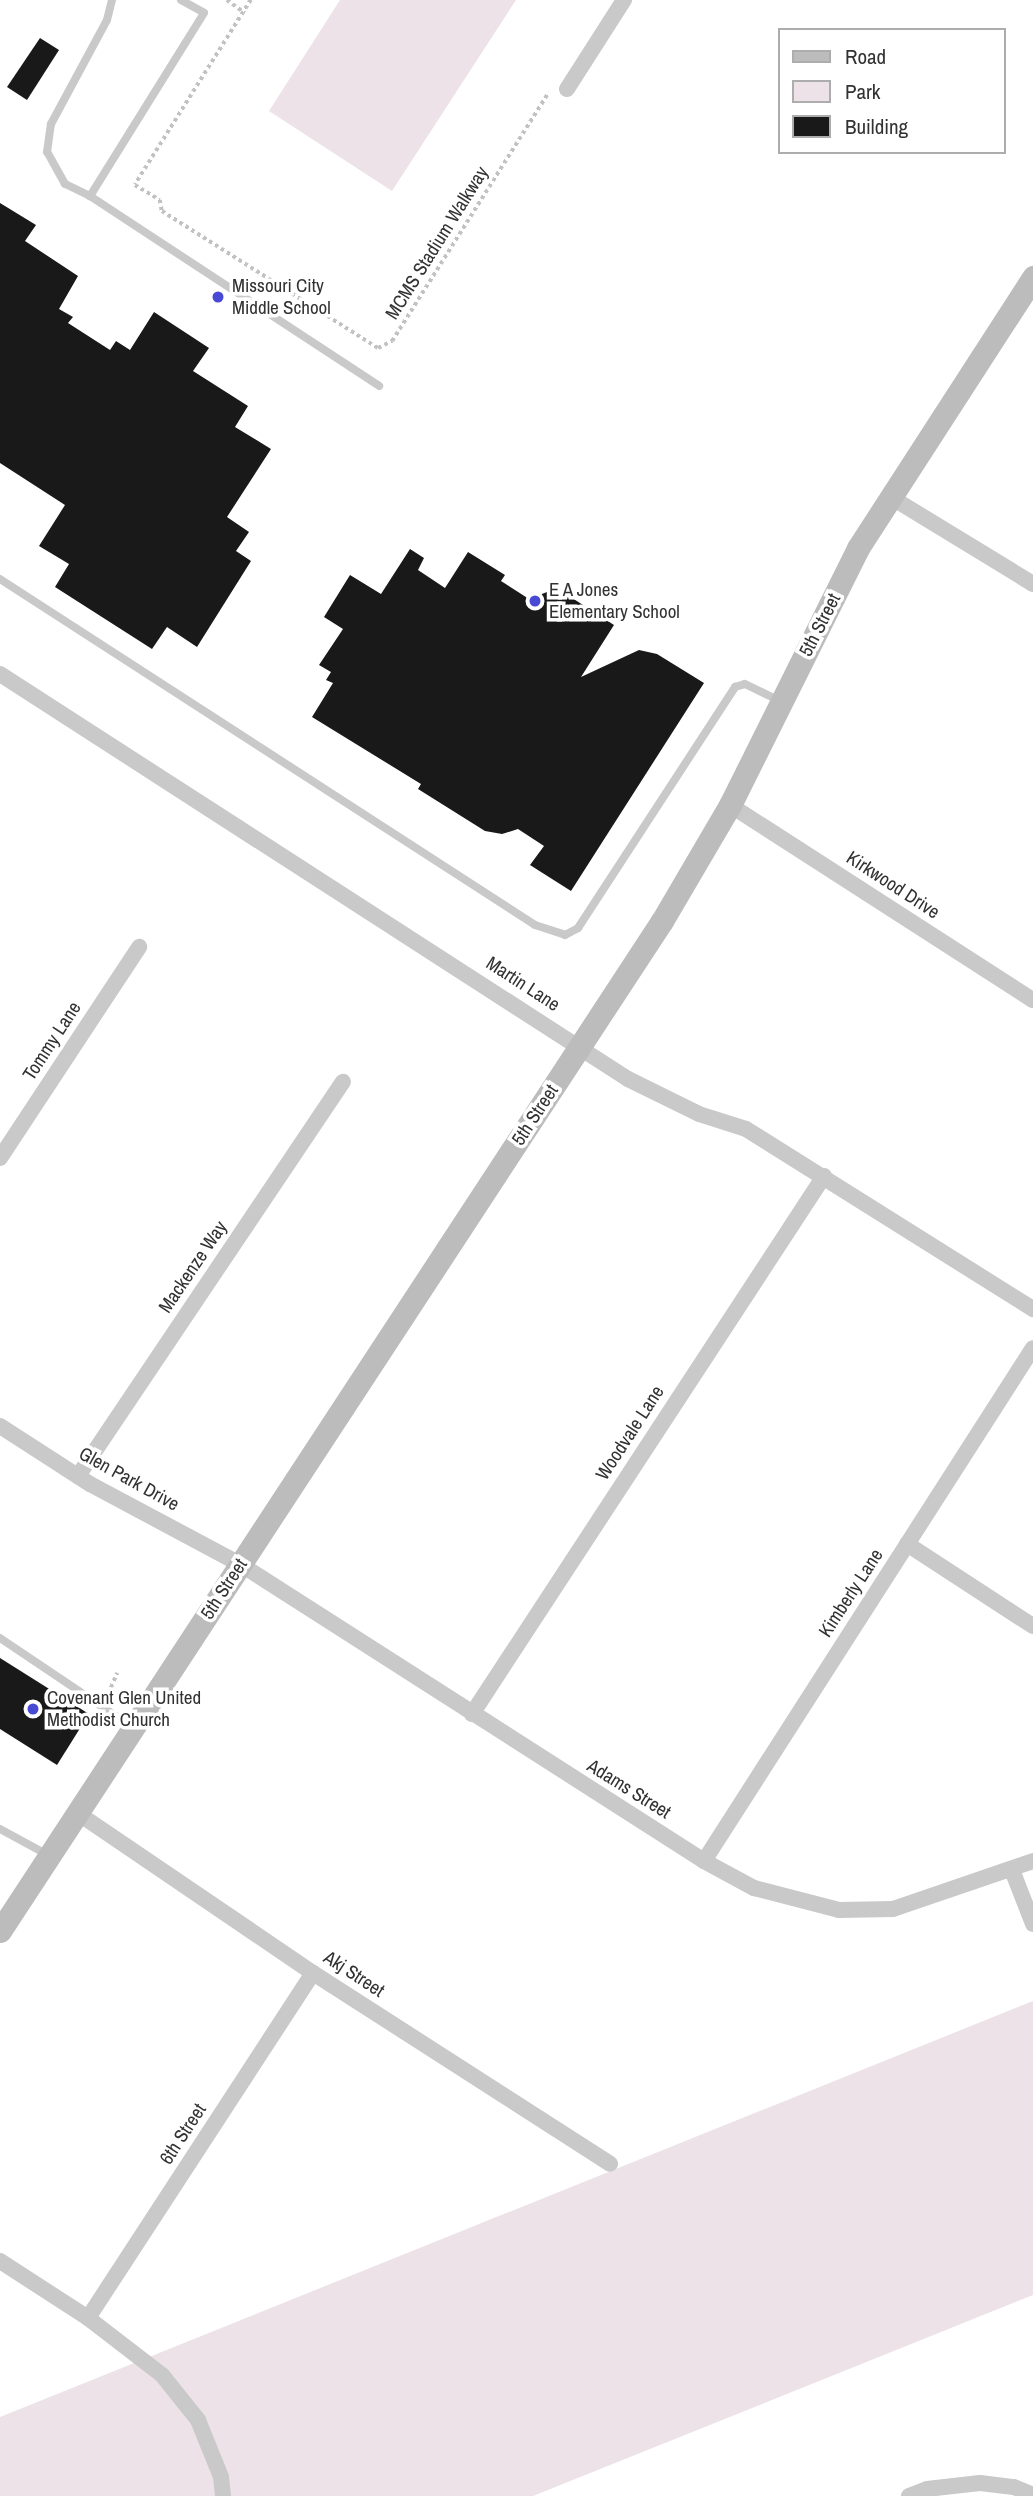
<!DOCTYPE html>
<html>
<head>
<meta charset="utf-8">
<style>
	body { margin:0 }
	#map { position:relative; width:1033px; height:2496px; overflow:hidden; background:#fff; font-family:"Archivo Narrow",sans-serif }
	div>[style] { position:absolute }
	.green>* { inset:0; background:#ede2e7 }
	.building>* { inset:0; background:#191919 }
	.path>* { height:3.5px; margin-top:-1.75px; transform-origin:0; background:repeating-linear-gradient(90deg,#c2c2c2 0 3.5px,transparent 0 7px) }
	.service>* { height:8px; margin:-4px; padding:0 4px; transform-origin:4px; border-radius:4px; background:#c9c9c9 }
	.minor>* { height:16px; margin:-8px; padding:0 8px; transform-origin:8px; border-radius:8px; background:#c9c9c9 }
	.secondary>* { height:23px; margin:-11.5px; padding:0 11.5px; transform-origin:11.5px; border-radius:11.5px; background:#bcbcbc }
	.dots>* { width:19px; height:19px; translate:-50% -50%; box-sizing:border-box; border:4px solid #fff; border-radius:50% }
	span { translate:-50% -50%; white-space:nowrap; text-align:center; line-height:1.15; -webkit-text-stroke:7px #fff; paint-order:stroke }
	.street-label { font-size:19px; color:#323232 }
	.poi-label { font-size:19px; color:#323232 }
	.left { translate:0 -50%; text-align:left }
	.legend { position:absolute; left:778px; top:28px; width:228px; height:126px; box-sizing:border-box; background:#fff; border:2px solid #adadad; margin:0; padding:9px 12px; list-style:none; font-size:21px; color:#323232 }
	.legend li { display:flex; align-items:center; gap:14px; height:35px }
	.legend b { width:35px; border:2px solid #adadad }
</style>
</head>
<body>
<div id="map">
	<div class="green">
		<div style="clip-path:polygon(340px 0,516px 0,392px 191px,269px 111px)"></div>
		<div style="clip-path:polygon(1033px 2001px,1033px 2295px,533px 2496px,0 2496px,0 2417px)"></div>
	</div>
	<div class="building">
		<div style="clip-path:polygon(40px 38px,59px 50px,27px 100px,7px 87px)"></div>
		<div style="clip-path:polygon(0 203px,36px 225px,25px 241px,78px 276px,59px 309px,73px 317px,68px 323px,110px 350px,116px 341px,130px 350px,154px 312px,209px 348px,193px 371px,248px 406px,235px 427px,271px 449px,227px 517px,249px 532px,236px 551px,251px 561px,197px 647px,167px 627px,152px 649px,55px 587px,69px 564px,39px 546px,65px 505px,0 463px)"></div>
		<div style="clip-path:polygon(410px 549px,424px 558px,418px 570px,445px 588px,468px 552px,505px 575px,501px 581px,529px 599px,547px 592px,566px 594px,614px 625px,581px 677px,639px 650px,657px 654px,704px 683px,571px 891px,530px 865px,544px 846px,518px 829px,502px 834px,485px 831px,418px 789px,421px 784px,312px 717px,333px 683px,326px 680px,331px 672px,319px 665px,343px 629px,324px 617px,350px 575px,381px 594px)"></div>
		<div style="clip-path:polygon(0 1658px,89px 1714px,57px 1765px,0 1729px)"></div>
	</div>
	<div class="path">
		<div style="left:227px;top:0;width:22px;rotate:36deg"></div>
		<div style="left:251px;top:0;width:218px;rotate:122.1deg"></div>
		<div style="left:135px;top:185px;width:29px;rotate:31deg"></div>
		<div style="left:160px;top:200px;width:11px;rotate:80deg"></div>
		<div style="left:162px;top:211px;width:256px;rotate:32.4deg"></div>
		<div style="left:378px;top:348px;width:16px;rotate:-27deg"></div>
		<div style="left:392px;top:341px;width:294px;rotate:-57.8deg"></div>
		<div style="left:108px;top:1694px;width:23px;rotate:-67deg"></div>
	</div>
	<div class="service">
		<div style="left:181px;top:0;width:26px;rotate:29deg"></div>
		<div style="left:204px;top:13px;width:216px;rotate:121.9deg"></div>
		<div style="left:90px;top:196px;width:346px;rotate:33.3deg"></div>
		<div style="left:90px;top:196px;width:28px;rotate:-154deg"></div>
		<div style="left:65px;top:184px;width:37px;rotate:-119deg"></div>
		<div style="left:47px;top:152px;width:28px;rotate:-82deg"></div>
		<div style="left:51px;top:124px;width:118px;rotate:-61.7deg"></div>
		<div style="left:107px;top:20px;width:21px;rotate:-76deg"></div>
		<div style="left:0;top:579px;width:637px;rotate:32.89deg"></div>
		<div style="left:535px;top:925px;width:32px;rotate:18deg"></div>
		<div style="left:565px;top:935px;width:15px;rotate:-28deg"></div>
		<div style="left:578px;top:928px;width:288px;rotate:-56.9deg"></div>
		<div style="left:735px;top:687px;width:10px;rotate:-17deg"></div>
		<div style="left:745px;top:684px;width:37px;rotate:26deg"></div>
		<div style="left:0;top:1638px;width:158px;rotate:33.9deg"></div>
		<div style="left:0;top:1829px;width:55px;rotate:28.4deg"></div>
	</div>
	<div class="minor">
		<div style="left:567px;top:89px;width:106px;rotate:-57.4deg"></div>
		<div style="left:889px;top:496px;width:169px;rotate:31.4deg"></div>
		<div style="left:0;top:674px;width:747px;rotate:32.82deg"></div>
		<div style="left:628px;top:1079px;width:79px;rotate:26.2deg"></div>
		<div style="left:699px;top:1114px;width:49px;rotate:17.7deg"></div>
		<div style="left:746px;top:1129px;width:339px;rotate:32.1deg"></div>
		<div style="left:730px;top:805px;width:360px;rotate:32.8deg"></div>
		<div style="left:0;top:1158px;width:253px;rotate:-56.6deg"></div>
		<div style="left:0;top:1426px;width:107px;rotate:32.8deg"></div>
		<div style="left:90px;top:1484px;width:170px;rotate:28.1deg"></div>
		<div style="left:240px;top:1564px;width:551px;rotate:32.62deg"></div>
		<div style="left:704px;top:1861px;width:57px;rotate:28.4deg"></div>
		<div style="left:754px;top:1888px;width:88px;rotate:14.5deg"></div>
		<div style="left:839px;top:1910px;width:54px;rotate:-1.1deg"></div>
		<div style="left:893px;top:1909px;width:148px;rotate:-18.9deg"></div>
		<div style="left:78px;top:1476px;width:475px;rotate:-56.1deg"></div>
		<div style="left:907px;top:1544px;width:150px;rotate:33.1deg"></div>
		<div style="left:472px;top:1714px;width:643px;rotate:-56.8deg"></div>
		<div style="left:79px;top:1814px;width:283px;rotate:34.2deg"></div>
		<div style="left:313px;top:1973px;width:353px;rotate:32.7deg"></div>
		<div style="left:704px;top:1861px;width:609px;rotate:-57.33deg"></div>
		<div style="left:1012px;top:1870px;width:58px;rotate:68.7deg"></div>
		<div style="left:0;top:2261px;width:105px;rotate:32.9deg"></div>
		<div style="left:88px;top:2318px;width:93px;rotate:37.6deg"></div>
		<div style="left:162px;top:2375px;width:58px;rotate:51.3deg"></div>
		<div style="left:198px;top:2420px;width:61px;rotate:68deg"></div>
		<div style="left:221px;top:2477px;width:19px;rotate:84deg"></div>
		<div style="left:88px;top:2318px;width:412px;rotate:-56.9deg"></div>
		<div style="left:909px;top:2496px;width:19px;rotate:-21deg"></div>
		<div style="left:927px;top:2489px;width:53px;rotate:-6.5deg"></div>
		<div style="left:980px;top:2483px;width:34px;rotate:7deg"></div>
		<div style="left:1014px;top:2487px;width:21px;rotate:23deg"></div>
	</div>
	<div class="secondary">
		<div style="left:0;top:1931px;width:1208px;rotate:-56.76deg"></div>
		<div style="left:662px;top:921px;width:134px;rotate:-59.6deg"></div>
		<div style="left:730px;top:805px;width:287px;rotate:-63.5deg"></div>
		<div style="left:858px;top:548px;width:323px;rotate:-57.1deg"></div>
	</div>
	<div class="dots">
		<div style="left:218px;top:297px;background:#484ad4"></div>
		<div style="left:535px;top:601px;background:#484ad4"></div>
		<div style="left:33px;top:1709px;background:#484ad4"></div>
	</div>
	<div class="street-label">
		<span style="left:437px;top:243px;rotate:-58deg">MCMS Stadium Walkway</span>
		<span style="left:820px;top:625px;rotate:-63deg">5th Street</span>
		<span style="left:893px;top:885px;rotate:33deg">Kirkwood Drive</span>
		<span style="left:523px;top:984px;rotate:33deg">Martin Lane</span>
		<span style="left:52px;top:1041px;rotate:-57deg">Tommy Lane</span>
		<span style="left:535px;top:1115px;rotate:-57deg">5th Street</span>
		<span style="left:193px;top:1267px;rotate:-56deg">Mackenze Way</span>
		<span style="left:630px;top:1433px;rotate:-57deg">Woodvale Lane</span>
		<span style="left:129px;top:1479px;rotate:29deg">Glen Park Drive</span>
		<span style="left:224px;top:1589px;rotate:-57deg">5th Street</span>
		<span style="left:851px;top:1593px;rotate:-57deg">Kimberly Lane</span>
		<span style="left:629px;top:1789px;rotate:32deg">Adams Street</span>
		<span style="left:354px;top:1974px;rotate:33deg">Akj Street</span>
		<span style="left:183px;top:2134px;rotate:-57deg">6th Street</span>
	</div>
	<div class="poi-label">
		<span class="left" style="left:232px;top:297px">Missouri City<br>Middle School</span>
		<span class="left" style="left:549px;top:601px">E A Jones<br>Elementary School</span>
		<span class="left" style="left:47px;top:1709px">Covenant Glen United<br>Methodist Church</span>
	</div>
	<ul class="legend">
	<li><b style="height:9px;background:#bcbcbc"></b>Road</li>
	<li><b style="height:19px;background:#ede2e7"></b>Park</li>
	<li><b style="height:19px;background:#191919"></b>Building</li>
	</ul>
</div>
</body>
</html>
